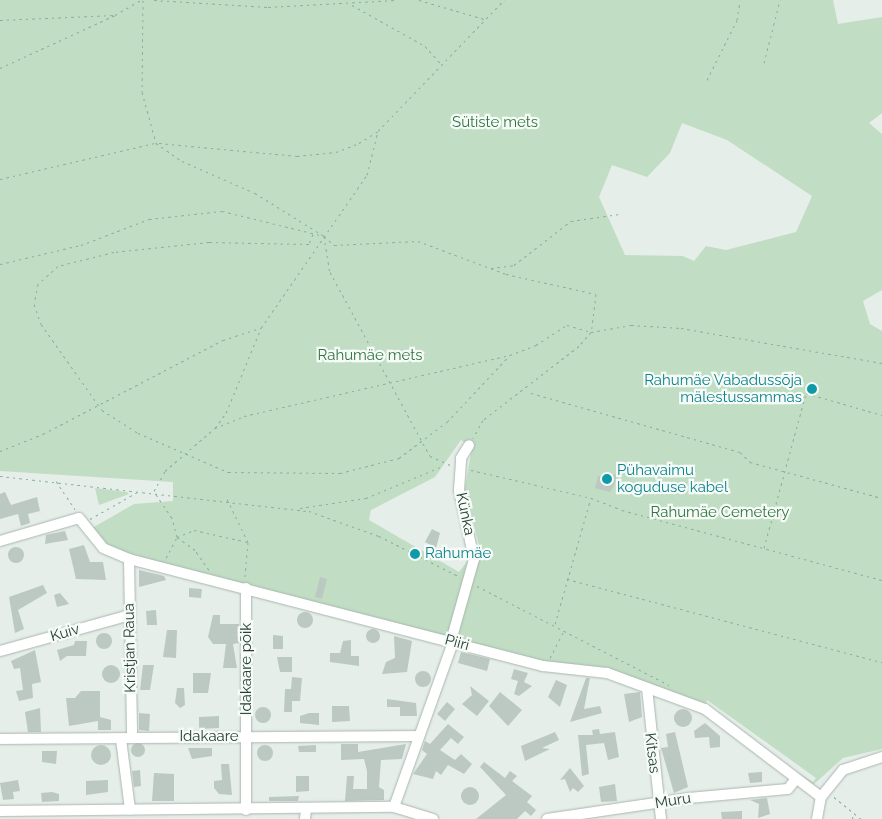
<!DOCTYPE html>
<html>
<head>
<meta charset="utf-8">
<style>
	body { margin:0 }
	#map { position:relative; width:882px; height:819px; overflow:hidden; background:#e6eee9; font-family:Raleway,sans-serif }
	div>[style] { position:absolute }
	.green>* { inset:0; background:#c1dec4 }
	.building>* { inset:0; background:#bbc9c2 }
	.round { border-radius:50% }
	.path>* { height:1px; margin-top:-0.5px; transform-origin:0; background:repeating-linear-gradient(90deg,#88b09e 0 2.5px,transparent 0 6.5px) }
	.roads { filter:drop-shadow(0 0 1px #a9b6af) drop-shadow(0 0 1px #a9b6af) }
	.minor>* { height:10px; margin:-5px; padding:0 5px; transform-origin:5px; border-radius:5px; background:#fff }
	.dots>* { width:14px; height:14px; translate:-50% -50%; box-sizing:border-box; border:2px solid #f7fbf8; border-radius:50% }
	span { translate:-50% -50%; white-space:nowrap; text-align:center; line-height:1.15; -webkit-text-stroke:4.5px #f7fbf8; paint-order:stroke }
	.park-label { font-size:15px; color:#317542 }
	.culture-label { font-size:15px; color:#0d838f }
	.right { translate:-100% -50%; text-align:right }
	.left { translate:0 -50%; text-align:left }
	.street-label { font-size:15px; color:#264035 }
</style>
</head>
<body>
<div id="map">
	<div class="green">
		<div style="clip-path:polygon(evenodd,0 0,833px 0,838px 24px,882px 17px,882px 113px,869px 123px,882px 134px,882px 290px,863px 301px,870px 324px,882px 331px,882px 749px,843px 758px,813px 785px,797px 772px,813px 782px,816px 778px,707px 700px,705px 709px,607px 673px,579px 672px,103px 548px,87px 531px,134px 504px,173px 501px,173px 482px,0 471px,0 0,682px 123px,727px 140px,812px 196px,796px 232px,726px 250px,706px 246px,694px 261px,683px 256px,625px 255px,599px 197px,612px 165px,647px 177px,670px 153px,682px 123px,0 0,461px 440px,472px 447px,465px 488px,481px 554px,469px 559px,459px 572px,369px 520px,371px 510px,435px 477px,461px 440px)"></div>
		<div style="clip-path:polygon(95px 488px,127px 492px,129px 494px,99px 505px)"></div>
	</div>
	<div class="building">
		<div style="clip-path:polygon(620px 474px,610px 492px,595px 488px,598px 476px)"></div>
		<div style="clip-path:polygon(5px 492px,11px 505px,37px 497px,40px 511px,28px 514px,30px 523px,21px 526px,18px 514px,0 519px,0 494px)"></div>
		<div style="clip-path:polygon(432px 529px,440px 533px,436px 548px,425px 542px)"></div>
		<div style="clip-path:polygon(65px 531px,68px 540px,45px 544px,46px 535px)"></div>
		<div style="clip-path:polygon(84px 545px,90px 562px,103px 562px,106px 580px,76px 579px,69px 549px)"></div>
		<div class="round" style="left:8px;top:547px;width:16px;height:16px"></div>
		<div style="clip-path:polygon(139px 570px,164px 576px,166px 580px,139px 587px)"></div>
		<div style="clip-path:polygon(320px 577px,327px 579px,322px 599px,315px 597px)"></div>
		<div style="clip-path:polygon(43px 585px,47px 593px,18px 610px,24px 629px,15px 633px,9px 597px)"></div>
		<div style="clip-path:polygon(189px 588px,202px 589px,201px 598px,189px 597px)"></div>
		<div style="clip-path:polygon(60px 593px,69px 604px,57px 607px,54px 595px)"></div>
		<div style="clip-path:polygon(156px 610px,157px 625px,147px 625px,146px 611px)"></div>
		<div class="round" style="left:297px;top:612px;width:16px;height:16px"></div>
		<div style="clip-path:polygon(213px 615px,220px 615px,220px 624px,239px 624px,239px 643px,233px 644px,237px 668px,223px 668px,226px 644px,213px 644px,208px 637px)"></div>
		<div class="round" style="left:366px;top:629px;width:14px;height:14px"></div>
		<div style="clip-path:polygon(167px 630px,177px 630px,176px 658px,163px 657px)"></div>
		<div class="round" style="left:96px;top:633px;width:16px;height:16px"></div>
		<div style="clip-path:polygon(273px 635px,283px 636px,283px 649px,273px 649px)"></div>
		<div style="clip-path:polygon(394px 636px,412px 641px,407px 672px,382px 674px,386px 662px,395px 658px)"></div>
		<div style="clip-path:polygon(351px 640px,351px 656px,359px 656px,359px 666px,330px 662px,330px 653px,340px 653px,343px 641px)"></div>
		<div style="clip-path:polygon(75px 641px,87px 641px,86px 656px,67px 656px,60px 661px,57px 650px,74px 645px)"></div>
		<div style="clip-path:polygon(35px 650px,41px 682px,32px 684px,33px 698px,19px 701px,16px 691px,23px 690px,20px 668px,14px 669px,11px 661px)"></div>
		<div style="clip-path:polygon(461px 652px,490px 659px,487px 671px,458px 663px)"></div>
		<div style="clip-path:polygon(277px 657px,292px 657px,292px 672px,280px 672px)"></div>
		<div style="clip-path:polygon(143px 665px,154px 665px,150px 690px,140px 690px)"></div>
		<div class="round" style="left:102px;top:665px;width:18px;height:18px"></div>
		<div style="clip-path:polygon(514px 669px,528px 673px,524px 682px,532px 686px,519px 696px,514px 694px,518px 681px,511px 679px)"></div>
		<div class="round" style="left:415px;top:671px;width:16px;height:16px"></div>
		<div style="clip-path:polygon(193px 673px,211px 673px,208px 693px,193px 693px)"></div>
		<div style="clip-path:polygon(292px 677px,302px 678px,300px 701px,292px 701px,292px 712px,284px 712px,285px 689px,291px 689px)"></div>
		<div style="clip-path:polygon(586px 678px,590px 678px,584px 709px,600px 706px,602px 713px,570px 722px)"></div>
		<div style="clip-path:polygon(556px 680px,567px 685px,560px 707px,548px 697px)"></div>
		<div style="clip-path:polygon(470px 686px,489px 701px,477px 716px,462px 704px,472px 695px)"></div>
		<div style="clip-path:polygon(177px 688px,184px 688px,185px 705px,180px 708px,175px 703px)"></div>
		<div style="clip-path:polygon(81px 691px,100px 691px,100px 717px,111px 720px,111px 730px,98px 730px,98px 721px,69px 726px,66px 698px,75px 698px)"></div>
		<div style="clip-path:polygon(500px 692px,522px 710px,508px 726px,489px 706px)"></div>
		<div style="clip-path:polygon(640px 692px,642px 717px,629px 722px,624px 694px)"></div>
		<div style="clip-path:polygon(387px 699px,416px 703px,417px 716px,400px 716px,400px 707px,387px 707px)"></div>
		<div style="clip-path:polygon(447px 702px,455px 709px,445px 721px,437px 714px)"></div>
		<div style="clip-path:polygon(332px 706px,349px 706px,350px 721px,332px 722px)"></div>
		<div class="round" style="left:255px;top:707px;width:16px;height:16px"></div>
		<div style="clip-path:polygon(40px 708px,41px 732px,28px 732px,25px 712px)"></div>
		<div class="round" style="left:674px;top:709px;width:18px;height:18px"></div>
		<div style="clip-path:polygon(139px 713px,150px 714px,149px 731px,139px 730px)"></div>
		<div style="clip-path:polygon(309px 713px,319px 713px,319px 725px,300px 723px,300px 716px)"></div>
		<div style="clip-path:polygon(219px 716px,219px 728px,199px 729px,199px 717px)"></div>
		<div style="clip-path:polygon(705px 723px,720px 736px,720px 747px,710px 748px,709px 737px,695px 738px,694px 731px)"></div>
		<div style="clip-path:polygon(448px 724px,464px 737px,458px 744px,451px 738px,440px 750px,455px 760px,461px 754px,472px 764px,464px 774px,448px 765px,441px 775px,436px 771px,433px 779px,413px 774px,427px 754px,422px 750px,425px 741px,430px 744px)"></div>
		<div style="clip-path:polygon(599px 729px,600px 734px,615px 732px,619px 757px,608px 760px,604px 743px,586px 745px,589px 774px,582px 776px,578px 735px,593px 735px,592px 730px)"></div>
		<div style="clip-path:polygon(555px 732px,559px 740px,542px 748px,550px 749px,525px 761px,521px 746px)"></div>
		<div style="clip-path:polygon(675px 732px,688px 787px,674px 793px,661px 748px,668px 747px,666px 734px)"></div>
		<div class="round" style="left:131px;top:743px;width:14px;height:14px"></div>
		<div style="clip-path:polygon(341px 744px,358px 744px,358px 752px,406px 744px,402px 759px,381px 760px,379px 787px,384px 790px,384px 800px,345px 801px,347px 776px,354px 776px,353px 789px,367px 789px,367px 771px,364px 759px,341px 760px)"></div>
		<div class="round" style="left:257px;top:745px;width:16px;height:16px"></div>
		<div style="clip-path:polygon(316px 745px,316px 752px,299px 752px,298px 746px)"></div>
		<div class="round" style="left:91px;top:745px;width:20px;height:20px"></div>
		<div style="clip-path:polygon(188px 748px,212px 748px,212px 756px,192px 759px)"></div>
		<div style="clip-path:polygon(42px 751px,57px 751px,56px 764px,42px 762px)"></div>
		<div style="clip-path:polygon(484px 762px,505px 778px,510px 771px,517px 776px,512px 781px,532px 796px,527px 802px,536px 810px,531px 816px,525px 811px,517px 819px,476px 819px,506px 795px,480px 767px)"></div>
		<div style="clip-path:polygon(221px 764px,229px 764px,232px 795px,219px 794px,214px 788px,214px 781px,222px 780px)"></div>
		<div style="clip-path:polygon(570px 768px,584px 786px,578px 792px,573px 788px,570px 792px,565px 779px,560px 780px)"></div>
		<div style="clip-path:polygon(140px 770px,141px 786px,134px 787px,132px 771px)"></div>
		<div style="clip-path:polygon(762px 772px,762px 782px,750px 783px,748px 773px)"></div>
		<div style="clip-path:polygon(154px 773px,174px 774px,174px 801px,152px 801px)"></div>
		<div style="clip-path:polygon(296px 776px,309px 776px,309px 791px,296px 792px)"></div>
		<div style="clip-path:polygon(18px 780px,20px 791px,13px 792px,14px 799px,3px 800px,0 783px)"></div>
		<div style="clip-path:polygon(108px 780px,108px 792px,86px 795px,86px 781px)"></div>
		<div style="clip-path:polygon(615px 784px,617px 801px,601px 802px,599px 787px)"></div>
		<div class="round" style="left:461px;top:787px;width:18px;height:18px"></div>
		<div style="clip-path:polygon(52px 792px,59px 794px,59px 801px,42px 802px,41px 793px)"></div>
		<div style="clip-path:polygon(299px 796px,298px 801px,269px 801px,269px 797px)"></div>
		<div style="clip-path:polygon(767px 798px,770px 814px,758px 818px,759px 804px,750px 800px)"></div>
		<div style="clip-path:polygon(742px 811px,742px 819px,722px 819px,721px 812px)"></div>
	</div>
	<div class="path">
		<div style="left:143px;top:0;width:92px;rotate:90.6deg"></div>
		<div style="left:142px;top:92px;width:53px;rotate:74.6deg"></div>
		<div style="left:156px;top:143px;width:32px;rotate:35deg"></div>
		<div style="left:182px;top:161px;width:80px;rotate:23.7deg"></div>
		<div style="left:255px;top:193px;width:81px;rotate:31.9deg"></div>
		<div style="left:324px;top:236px;width:36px;rotate:81deg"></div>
		<div style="left:330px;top:272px;width:209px;rotate:61.5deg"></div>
		<div style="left:430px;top:456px;width:24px;rotate:24deg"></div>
		<div style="left:154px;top:0;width:114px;rotate:3.5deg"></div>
		<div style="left:268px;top:7px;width:128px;rotate:-3.1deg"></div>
		<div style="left:419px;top:0;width:68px;rotate:16.3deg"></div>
		<div style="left:352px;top:5px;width:84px;rotate:29.3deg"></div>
		<div style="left:425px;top:46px;width:24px;rotate:48deg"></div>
		<div style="left:0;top:20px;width:115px;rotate:-2.5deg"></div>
		<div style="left:115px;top:15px;width:30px;rotate:-30deg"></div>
		<div style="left:764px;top:63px;width:65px;rotate:-75.7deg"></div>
		<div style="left:0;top:68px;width:127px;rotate:-24.7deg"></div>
		<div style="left:707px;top:80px;width:67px;rotate:-63.4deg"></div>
		<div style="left:737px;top:20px;width:20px;rotate:-81deg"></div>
		<div style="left:159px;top:143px;width:139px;rotate:5.4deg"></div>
		<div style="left:297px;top:156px;width:39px;rotate:-6deg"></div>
		<div style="left:336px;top:152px;width:25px;rotate:-21deg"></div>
		<div style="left:359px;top:143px;width:22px;rotate:-32deg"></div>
		<div style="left:378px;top:131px;width:182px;rotate:-46.1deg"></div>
		<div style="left:0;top:179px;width:159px;rotate:-13.1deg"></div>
		<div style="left:313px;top:234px;width:11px;rotate:112deg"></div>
		<div style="left:309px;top:244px;width:100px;rotate:-178.9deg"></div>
		<div style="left:209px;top:242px;width:96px;rotate:174deg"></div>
		<div style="left:114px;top:252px;width:58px;rotate:166deg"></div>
		<div style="left:58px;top:266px;width:27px;rotate:138deg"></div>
		<div style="left:38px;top:284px;width:20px;rotate:101deg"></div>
		<div style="left:34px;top:304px;width:21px;rotate:71deg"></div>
		<div style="left:41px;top:324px;width:105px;rotate:54.7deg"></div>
		<div style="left:102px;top:410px;width:43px;rotate:32.6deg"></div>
		<div style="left:138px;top:433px;width:98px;rotate:23.4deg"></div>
		<div style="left:228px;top:472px;width:112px;rotate:0.5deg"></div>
		<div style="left:340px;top:473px;width:61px;rotate:-14.3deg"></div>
		<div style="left:399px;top:458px;width:60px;rotate:-36.9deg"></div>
		<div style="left:447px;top:422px;width:92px;rotate:-46.8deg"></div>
		<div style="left:0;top:264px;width:83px;rotate:-13.2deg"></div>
		<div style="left:81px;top:245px;width:73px;rotate:-20.9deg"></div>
		<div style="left:149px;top:219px;width:73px;rotate:-6.3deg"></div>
		<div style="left:222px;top:211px;width:105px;rotate:13.8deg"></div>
		<div style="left:324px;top:236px;width:13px;rotate:42deg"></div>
		<div style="left:334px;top:245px;width:84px;rotate:-2.7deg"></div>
		<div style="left:418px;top:241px;width:94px;rotate:20.6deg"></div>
		<div style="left:506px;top:274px;width:92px;rotate:12.5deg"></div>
		<div style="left:596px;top:294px;width:38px;rotate:97deg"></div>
		<div style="left:591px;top:332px;width:18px;rotate:131deg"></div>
		<div style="left:579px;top:346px;width:121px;rotate:142.4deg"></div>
		<div style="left:483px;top:420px;width:21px;rotate:119deg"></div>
		<div style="left:491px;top:268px;width:23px;rotate:-7deg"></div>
		<div style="left:514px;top:265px;width:72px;rotate:-37.7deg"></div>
		<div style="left:571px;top:221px;width:49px;rotate:-8.3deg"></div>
		<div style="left:531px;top:393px;width:217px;rotate:15.8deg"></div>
		<div style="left:740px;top:452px;width:14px;rotate:45deg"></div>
		<div style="left:750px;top:462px;width:137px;rotate:15.3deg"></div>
		<div style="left:215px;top:428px;width:31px;rotate:-22deg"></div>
		<div style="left:244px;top:416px;width:273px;rotate:-12.9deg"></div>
		<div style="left:510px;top:355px;width:28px;rotate:-21deg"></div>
		<div style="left:536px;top:345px;width:37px;rotate:-33deg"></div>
		<div style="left:567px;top:325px;width:25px;rotate:16deg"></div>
		<div style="left:591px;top:332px;width:41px;rotate:-9.9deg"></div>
		<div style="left:631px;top:325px;width:50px;rotate:3.4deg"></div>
		<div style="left:681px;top:328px;width:204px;rotate:9.9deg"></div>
		<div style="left:0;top:451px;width:46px;rotate:-21.6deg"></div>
		<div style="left:43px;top:434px;width:203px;rotate:-27.6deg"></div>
		<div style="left:223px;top:340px;width:40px;rotate:-18deg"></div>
		<div style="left:471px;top:470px;width:123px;rotate:13.1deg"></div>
		<div style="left:591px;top:498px;width:33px;rotate:21deg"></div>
		<div style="left:622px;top:510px;width:269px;rotate:15.1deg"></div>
		<div style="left:0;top:476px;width:311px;rotate:6.5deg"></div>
		<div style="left:309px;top:511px;width:74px;rotate:19.7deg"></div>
		<div style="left:379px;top:536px;width:91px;rotate:26.8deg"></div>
		<div style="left:56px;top:481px;width:34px;rotate:56deg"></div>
		<div style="left:227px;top:499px;width:48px;rotate:64deg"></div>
		<div style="left:248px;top:542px;width:38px;rotate:95deg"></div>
		<div style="left:300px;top:508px;width:67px;rotate:-8.6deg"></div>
		<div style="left:366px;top:498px;width:83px;rotate:-22.6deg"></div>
		<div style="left:90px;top:519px;width:59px;rotate:-29.6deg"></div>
		<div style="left:764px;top:548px;width:161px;rotate:-74.8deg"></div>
		<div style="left:806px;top:393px;width:79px;rotate:16.1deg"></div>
		<div style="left:166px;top:558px;width:24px;rotate:-62deg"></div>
		<div style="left:177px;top:537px;width:18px;rotate:-22deg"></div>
		<div style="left:194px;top:530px;width:55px;rotate:12.5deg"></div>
		<div style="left:209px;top:570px;width:24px;rotate:-125deg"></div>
		<div style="left:195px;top:550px;width:22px;rotate:-144deg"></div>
		<div style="left:177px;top:537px;width:20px;rotate:-105deg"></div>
		<div style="left:172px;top:518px;width:32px;rotate:-124deg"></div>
		<div style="left:154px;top:491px;width:23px;rotate:-61deg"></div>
		<div style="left:165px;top:471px;width:66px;rotate:-40.7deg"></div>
		<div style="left:215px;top:428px;width:19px;rotate:-54deg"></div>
		<div style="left:226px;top:413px;width:92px;rotate:-67.6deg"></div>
		<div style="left:261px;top:328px;width:186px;rotate:-55.3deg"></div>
		<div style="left:367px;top:175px;width:45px;rotate:-76deg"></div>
		<div style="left:567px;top:579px;width:326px;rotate:14.8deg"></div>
		<div style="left:477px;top:586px;width:216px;rotate:27.3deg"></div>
		<div style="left:555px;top:624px;width:131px;rotate:-74.1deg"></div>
		<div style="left:550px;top:658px;width:31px;rotate:-63deg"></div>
		<div style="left:834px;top:797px;width:35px;rotate:39deg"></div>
		<div style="left:852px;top:819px;width:5px;rotate:-68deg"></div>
	</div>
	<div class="roads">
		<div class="minor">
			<div style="left:0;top:541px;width:82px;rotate:-16.2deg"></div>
			<div style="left:79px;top:518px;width:38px;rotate:51deg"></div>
			<div style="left:103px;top:548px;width:28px;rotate:23deg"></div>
			<div style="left:129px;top:559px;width:428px;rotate:14.5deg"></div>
			<div style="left:543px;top:666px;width:64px;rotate:6.2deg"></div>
			<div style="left:607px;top:673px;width:104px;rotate:20.2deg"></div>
			<div style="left:705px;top:709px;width:146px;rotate:37.2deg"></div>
			<div style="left:129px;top:559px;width:179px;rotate:89deg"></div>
			<div style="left:451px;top:641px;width:85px;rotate:-74.3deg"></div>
			<div style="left:474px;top:559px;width:71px;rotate:-102.3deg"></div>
			<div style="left:459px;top:490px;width:32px;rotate:-86deg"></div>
			<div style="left:461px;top:458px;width:15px;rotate:-58deg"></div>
			<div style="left:0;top:651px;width:135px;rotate:-15.5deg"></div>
			<div style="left:647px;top:688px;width:132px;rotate:83.9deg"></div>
			<div style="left:0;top:739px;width:418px;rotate:-0.4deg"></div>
			<div style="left:121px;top:739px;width:71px;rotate:82.7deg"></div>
			<div style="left:394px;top:807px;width:175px;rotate:-70.3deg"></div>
			<div style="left:246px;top:810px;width:222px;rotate:-90deg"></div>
			<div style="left:0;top:811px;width:394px;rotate:-0.6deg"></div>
			<div style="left:394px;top:807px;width:41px;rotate:17.1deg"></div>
			<div style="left:305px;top:819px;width:10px;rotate:-84deg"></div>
			<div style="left:547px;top:819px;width:144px;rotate:-8.4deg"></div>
			<div style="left:689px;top:798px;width:99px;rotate:-5.2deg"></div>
			<div style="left:788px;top:789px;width:11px;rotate:-52deg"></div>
			<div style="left:817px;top:819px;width:22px;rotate:-80deg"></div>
			<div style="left:821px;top:797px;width:35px;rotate:-51deg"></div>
			<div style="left:843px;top:770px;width:41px;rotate:-18.4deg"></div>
		</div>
	</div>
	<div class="dots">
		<div style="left:812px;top:389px;background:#0f9aa8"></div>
		<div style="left:607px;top:479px;background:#0f9aa8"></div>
		<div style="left:415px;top:554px;background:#0f9aa8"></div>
	</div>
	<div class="park-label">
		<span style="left:495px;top:123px">Sütiste mets</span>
		<span style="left:370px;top:356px">Rahumäe mets</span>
		<span style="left:720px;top:513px">Rahumäe Cemetery</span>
	</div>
	<div class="culture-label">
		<span class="right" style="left:802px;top:389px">Rahumäe Vabadussõja<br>mälestussammas</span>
		<span class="left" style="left:617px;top:479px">Pühavaimu<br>koguduse kabel</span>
		<span class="left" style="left:425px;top:554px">Rahumäe</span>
	</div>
	<div class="street-label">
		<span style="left:465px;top:514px;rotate:78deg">Künka</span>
		<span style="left:65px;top:633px;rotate:-16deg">Kuiv</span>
		<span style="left:457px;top:643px;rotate:15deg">Piiri</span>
		<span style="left:130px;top:648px;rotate:-91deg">Kristjan Raua</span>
		<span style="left:247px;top:669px;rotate:-90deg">Idakaare põik</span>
		<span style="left:209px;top:737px">Idakaare</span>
		<span style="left:652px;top:753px;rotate:83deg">Kitsas</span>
		<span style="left:673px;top:801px;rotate:-9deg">Muru</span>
	</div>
</div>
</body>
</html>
